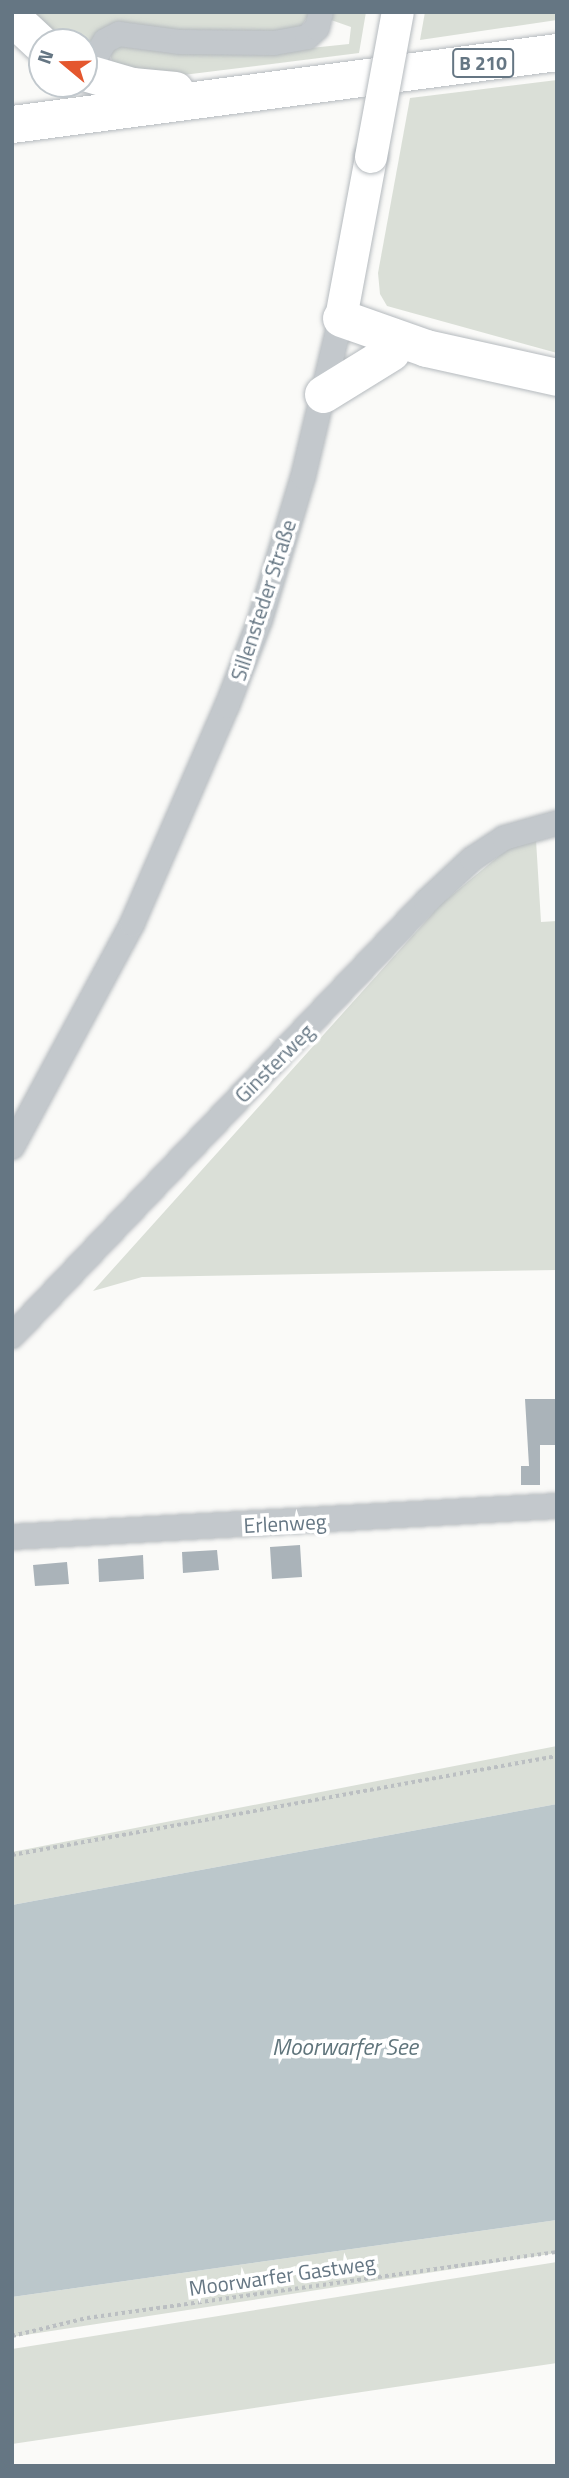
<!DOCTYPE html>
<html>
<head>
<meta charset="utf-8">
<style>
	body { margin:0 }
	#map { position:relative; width:569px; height:2478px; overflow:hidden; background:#fafaf8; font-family:"Titillium Web",sans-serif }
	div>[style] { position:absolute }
	.green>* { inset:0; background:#dadfd7 }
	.water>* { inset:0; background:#bbc7cb }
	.building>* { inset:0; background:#aab3b9 }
	.path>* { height:3.5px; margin-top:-1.75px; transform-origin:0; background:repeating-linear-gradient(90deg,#bbbfc2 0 3.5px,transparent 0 7px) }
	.roads { filter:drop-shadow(0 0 2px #b5babe) drop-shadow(0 0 2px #b5babe) }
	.minor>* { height:24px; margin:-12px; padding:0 12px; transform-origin:12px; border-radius:12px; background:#c3c8cc }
	.major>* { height:32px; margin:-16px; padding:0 16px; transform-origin:16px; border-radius:16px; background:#fff }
	.highway>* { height:37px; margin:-18.5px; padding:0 18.5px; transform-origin:18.5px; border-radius:18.5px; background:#fff }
	.bridges { filter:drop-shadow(0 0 2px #b5babe) drop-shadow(0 0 2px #b5babe) }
	.major-bridge>* { height:32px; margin:-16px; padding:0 16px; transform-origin:16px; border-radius:16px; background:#fff }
	span { translate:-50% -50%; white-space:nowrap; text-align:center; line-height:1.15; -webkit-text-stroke:7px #fff; paint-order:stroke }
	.shield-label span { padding:2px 5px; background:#fff; border:2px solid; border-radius:5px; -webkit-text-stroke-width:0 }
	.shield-label { font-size:19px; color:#657683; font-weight:700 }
	.street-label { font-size:21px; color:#657683 }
	.water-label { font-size:23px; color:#60757c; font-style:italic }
	.frame { position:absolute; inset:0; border:14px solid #657683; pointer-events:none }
	.north { position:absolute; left:28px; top:28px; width:70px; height:70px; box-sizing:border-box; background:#fff; border:2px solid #c1c8cd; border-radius:50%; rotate:289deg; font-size:19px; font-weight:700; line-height:28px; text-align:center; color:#657683 }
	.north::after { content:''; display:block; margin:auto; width:24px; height:32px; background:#e4572e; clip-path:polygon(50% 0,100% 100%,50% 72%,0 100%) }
</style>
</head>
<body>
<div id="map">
	<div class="green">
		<div style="clip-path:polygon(24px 12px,264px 14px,311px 12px,298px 31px,84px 47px,84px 42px,56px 42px)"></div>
		<div style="clip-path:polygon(329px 12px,366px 12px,359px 53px,175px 76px,113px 65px,110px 54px,117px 43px,301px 49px,349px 44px,351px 27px,331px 20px)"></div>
		<div style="clip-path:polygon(425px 12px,557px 12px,557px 20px,420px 40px)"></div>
		<div style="clip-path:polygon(557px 80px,557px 353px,387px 306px,380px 294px,378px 273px,410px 98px)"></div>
		<div style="clip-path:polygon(536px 840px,541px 922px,557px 921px,557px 1270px,142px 1277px,93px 1291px,441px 904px,511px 846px)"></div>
		<div style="clip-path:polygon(557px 1746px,557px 1804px,12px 1905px,12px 1852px)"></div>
		<div style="clip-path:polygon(557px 2220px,557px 2253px,12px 2337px,12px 2297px)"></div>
		<div style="clip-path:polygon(557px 2262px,557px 2363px,12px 2444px,12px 2349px)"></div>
	</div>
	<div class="water">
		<div style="clip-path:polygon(557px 1804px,557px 2220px,12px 2297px,12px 1905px)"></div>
	</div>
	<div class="building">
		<div style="clip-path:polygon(525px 1399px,557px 1399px,557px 1445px,540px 1445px,540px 1485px,521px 1485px,521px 1466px,529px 1466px)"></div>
		<div style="clip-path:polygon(300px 1545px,302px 1577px,272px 1579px,270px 1547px)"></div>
		<div style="clip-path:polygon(217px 1550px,219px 1570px,183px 1573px,182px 1552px)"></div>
		<div style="clip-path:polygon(143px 1555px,144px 1579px,99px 1582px,98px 1559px)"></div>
		<div style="clip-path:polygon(67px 1562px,69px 1584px,35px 1586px,33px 1565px)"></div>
	</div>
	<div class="path">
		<div style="left:12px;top:1855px;width:554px;rotate:-10.3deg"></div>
		<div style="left:12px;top:2336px;width:77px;rotate:-13.5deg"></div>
		<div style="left:87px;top:2318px;width:475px;rotate:-8deg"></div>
	</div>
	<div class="roads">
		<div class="minor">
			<div style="left:86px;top:73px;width:37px;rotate:-59deg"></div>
			<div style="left:105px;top:41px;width:16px;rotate:-27deg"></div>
			<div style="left:119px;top:34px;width:62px;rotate:7.5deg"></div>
			<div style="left:180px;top:42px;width:94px;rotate:0.6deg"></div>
			<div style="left:274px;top:43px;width:34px;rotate:-10deg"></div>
			<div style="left:307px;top:37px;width:13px;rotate:-42deg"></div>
			<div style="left:317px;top:28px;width:16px;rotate:-76deg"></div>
			<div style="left:12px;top:1147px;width:253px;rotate:-61.7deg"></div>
			<div style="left:132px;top:924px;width:238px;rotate:-66.5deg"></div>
			<div style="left:227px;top:706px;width:92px;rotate:-69deg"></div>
			<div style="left:260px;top:620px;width:149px;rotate:-73.3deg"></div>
			<div style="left:303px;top:477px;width:163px;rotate:-76.6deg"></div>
			<div style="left:12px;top:1336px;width:600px;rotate:-46.35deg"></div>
			<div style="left:426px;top:902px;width:63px;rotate:-43.1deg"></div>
			<div style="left:472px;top:859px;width:38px;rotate:-33deg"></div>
			<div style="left:504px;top:838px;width:55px;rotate:-15.8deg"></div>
			<div style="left:12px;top:1537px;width:546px;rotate:-3.26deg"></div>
		</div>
		<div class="major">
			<div style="left:341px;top:318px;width:164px;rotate:-79.4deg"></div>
		</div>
		<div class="highway">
			<div style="left:12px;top:17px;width:41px;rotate:43deg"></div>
			<div style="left:84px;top:72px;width:50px;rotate:16.3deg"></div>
			<div style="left:132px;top:86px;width:43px;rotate:5.3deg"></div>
			<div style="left:12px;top:124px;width:550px;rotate:-7.53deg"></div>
			<div style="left:341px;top:318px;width:90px;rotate:19.4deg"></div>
			<div style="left:426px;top:348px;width:134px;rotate:12.5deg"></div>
			<div style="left:323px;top:394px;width:80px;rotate:-31.7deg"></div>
		</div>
	</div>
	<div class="bridges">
		<div class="major-bridge">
			<div style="left:371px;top:157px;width:147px;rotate:-79.5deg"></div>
		</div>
	</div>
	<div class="shield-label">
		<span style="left:483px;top:63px">B 210</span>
	</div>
	<div class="street-label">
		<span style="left:263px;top:600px;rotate:-72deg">Sillensteder Straße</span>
		<span style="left:274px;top:1063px;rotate:-45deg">Ginsterweg</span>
		<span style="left:285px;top:1523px;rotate:-3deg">Erlenweg</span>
		<span style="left:282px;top:2275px;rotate:-8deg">Moorwarfer Gastweg</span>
	</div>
	<div class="water-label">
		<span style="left:345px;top:2047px">Moorwarfer See</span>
	</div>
	<div class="frame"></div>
	<div class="north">N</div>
</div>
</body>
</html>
